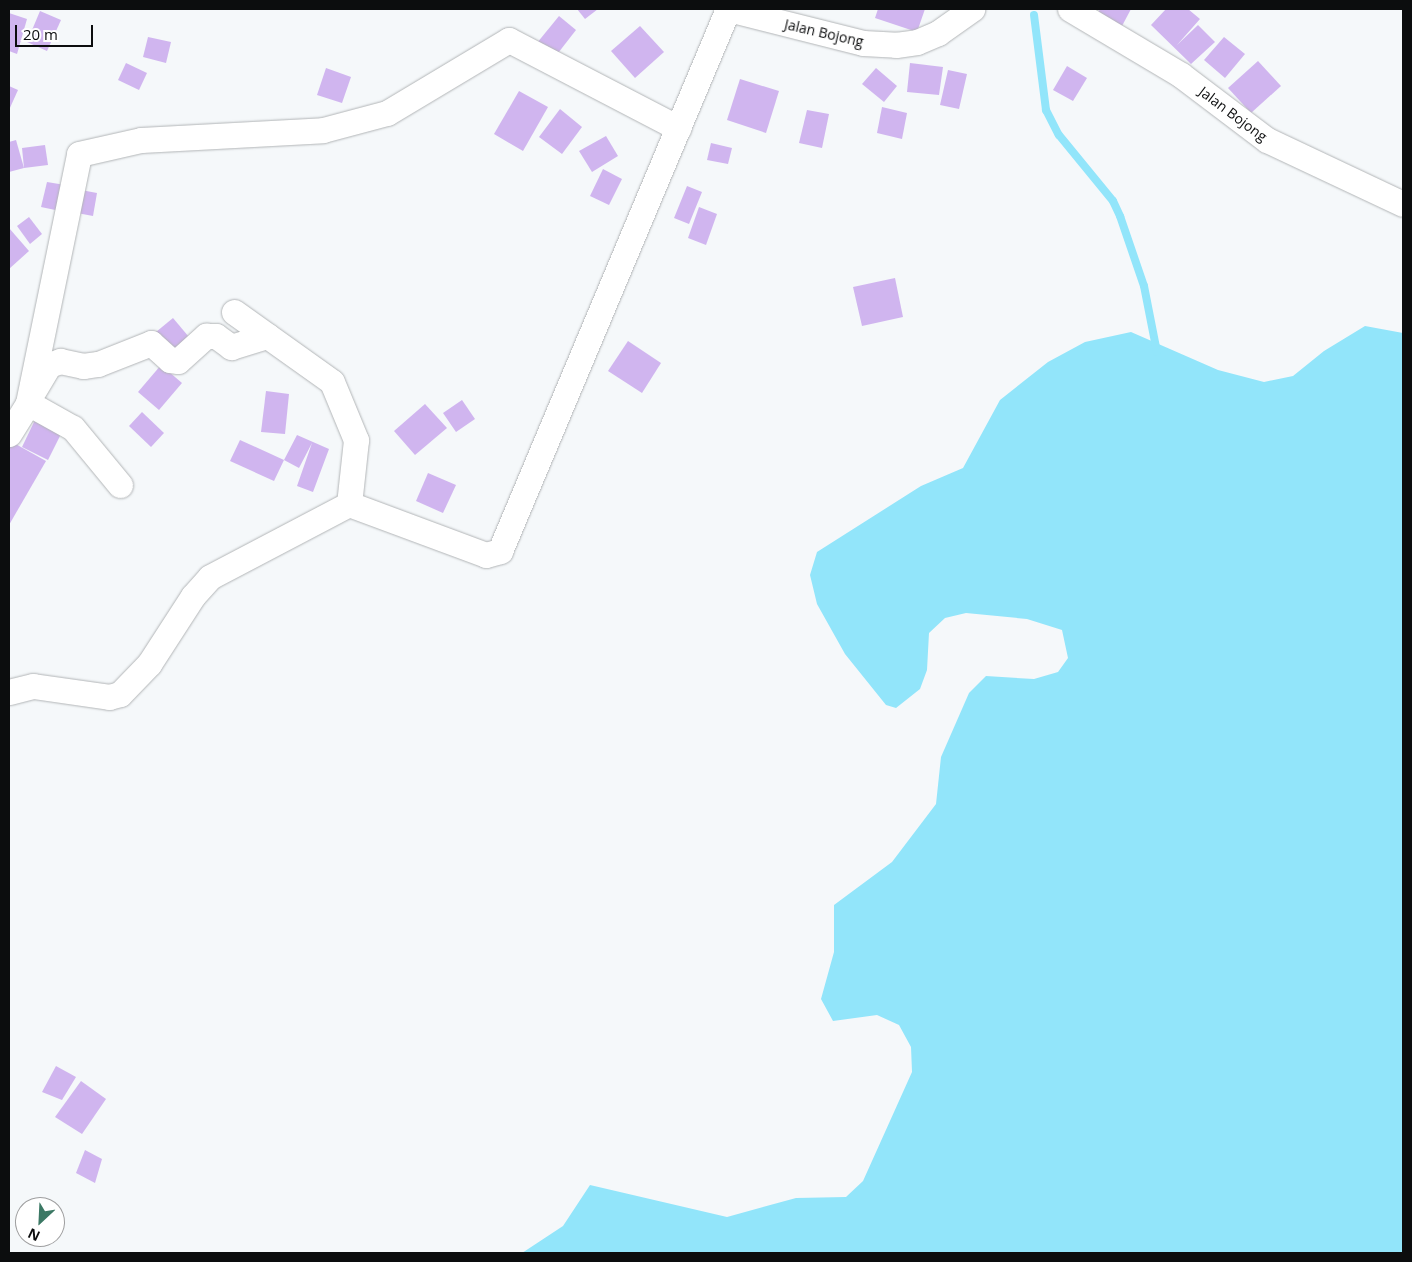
<!DOCTYPE html>
<html>
<head>
<meta charset="utf-8">
<style>
	body { margin:0 }
	#map { position:relative; width:1412px; height:1262px; overflow:hidden; background:#f5f8fa; font-family:"Open Sans",sans-serif }
	div>[style] { position:absolute }
	.water>* { inset:0; background:#92e5fa }
	.stream>* { height:8px; margin:-4px; padding:0 4px; transform-origin:4px; border-radius:4px; background:#92e5fa }
	.building>* { inset:0; background:#d0b5ef }
	.roads { filter:drop-shadow(0 0 1px #b2b5b7) drop-shadow(0 0 1px #b2b5b7) }
	.street>* { height:25px; margin:-12.5px; padding:0 12.5px; transform-origin:12.5px; border-radius:12.5px; background:#fff }
	span { translate:-50% -50%; white-space:nowrap; text-align:center; line-height:1.15; -webkit-text-stroke:4px #fff; paint-order:stroke }
	.street-label { font-size:14px; color:#0c0d0e }
	.frame { position:absolute; inset:0; border:10px solid #0c0d0e; pointer-events:none }
	.north { position:absolute; left:15px; top:1197px; width:50px; height:50px; box-sizing:border-box; background:#fff; border:1px solid #9e9e9f; border-radius:50%; rotate:205deg; font-size:14px; font-weight:700; line-height:20px; text-align:center; color:#0c0d0e }
	.north::after { content:''; display:block; margin:auto; width:18px; height:22px; background:#3b7864; clip-path:polygon(50% 0,100% 100%,50% 72%,0 100%) }
	.scale { position:absolute; left:15px; top:25px; width:78px; height:22px; box-sizing:border-box; border:2px solid #0c0d0e; border-top:0; padding-left:6px; font-size:15px; line-height:18px; white-space:nowrap; color:#0c0d0e; -webkit-text-stroke:4px #fff; paint-order:stroke }
</style>
</head>
<body>
<div id="map">
	<div class="water">
		<div style="clip-path:polygon(1365px 326px,1403px 333px,1403px 1253px,522px 1253px,563px 1226px,590px 1185px,727px 1217px,796px 1198px,846px 1197px,863px 1181px,912px 1072px,911px 1047px,899px 1025px,877px 1015px,833px 1021px,821px 999px,834px 952px,834px 905px,892px 862px,936px 804px,941px 757px,969px 693px,986px 676px,1034px 679px,1058px 672px,1068px 658px,1062px 630px,1027px 619px,966px 613px,945px 618px,929px 633px,927px 670px,920px 689px,896px 708px,886px 705px,845px 654px,817px 604px,810px 575px,817px 552px,921px 486px,963px 468px,1000px 400px,1048px 362px,1085px 342px,1131px 332px,1218px 370px,1264px 382px,1293px 376px,1324px 351px)"></div>
	</div>
	<div class="stream">
		<div style="left:1034px;top:15px;width:96px;rotate:82.8deg"></div>
		<div style="left:1046px;top:110px;width:28px;rotate:63deg"></div>
		<div style="left:1059px;top:135px;width:85px;rotate:50.7deg"></div>
		<div style="left:1113px;top:201px;width:17px;rotate:65deg"></div>
		<div style="left:1120px;top:216px;width:74px;rotate:71.1deg"></div>
		<div style="left:1144px;top:286px;width:67px;rotate:78.9deg"></div>
	</div>
	<div class="building">
		<div style="clip-path:polygon(577px 9px,598px 9px,585px 19px)"></div>
		<div style="clip-path:polygon(878px 9px,925px 9px,917px 32px,875px 18px)"></div>
		<div style="clip-path:polygon(1100px 9px,1131px 9px,1122px 26px,1098px 13px)"></div>
		<div style="clip-path:polygon(1166px 9px,1188px 9px,1200px 19px,1177px 45px,1198px 25px,1215px 42px,1191px 64px,1151px 25px)"></div>
		<div style="clip-path:polygon(40px 11px,61px 20px,47px 51px,27px 42px)"></div>
		<div style="clip-path:polygon(9px 13px,27px 19px,17px 54px,9px 51px)"></div>
		<div style="clip-path:polygon(559px 16px,576px 30px,555px 57px,537px 43px)"></div>
		<div style="clip-path:polygon(640px 26px,664px 52px,635px 78px,611px 51px)"></div>
		<div style="clip-path:polygon(148px 37px,171px 42px,166px 63px,143px 57px)"></div>
		<div style="clip-path:polygon(1224px 37px,1245px 54px,1225px 78px,1204px 60px)"></div>
		<div style="clip-path:polygon(1258px 61px,1281px 86px,1251px 113px,1228px 88px)"></div>
		<div style="clip-path:polygon(126px 63px,147px 73px,139px 90px,118px 80px)"></div>
		<div style="clip-path:polygon(910px 63px,943px 67px,939px 95px,907px 92px)"></div>
		<div style="clip-path:polygon(1067px 66px,1087px 78px,1073px 101px,1053px 90px)"></div>
		<div style="clip-path:polygon(326px 68px,351px 77px,342px 103px,317px 95px)"></div>
		<div style="clip-path:polygon(876px 68px,897px 86px,884px 102px,862px 84px)"></div>
		<div style="clip-path:polygon(948px 70px,967px 74px,959px 109px,940px 105px)"></div>
		<div style="clip-path:polygon(740px 79px,779px 91px,766px 133px,727px 120px)"></div>
		<div style="clip-path:polygon(9px 86px,18px 90px,9px 110px)"></div>
		<div style="clip-path:polygon(519px 91px,548px 107px,523px 151px,494px 134px)"></div>
		<div style="clip-path:polygon(882px 107px,907px 113px,902px 139px,877px 133px)"></div>
		<div style="clip-path:polygon(560px 109px,582px 127px,562px 154px,539px 137px)"></div>
		<div style="clip-path:polygon(807px 110px,829px 114px,822px 148px,799px 143px)"></div>
		<div style="clip-path:polygon(606px 136px,618px 156px,592px 172px,579px 151px)"></div>
		<div style="clip-path:polygon(16px 140px,24px 168px,9px 172px,9px 142px)"></div>
		<div style="clip-path:polygon(711px 143px,732px 148px,728px 164px,707px 160px)"></div>
		<div style="clip-path:polygon(45px 145px,48px 165px,24px 168px,22px 148px)"></div>
		<div style="clip-path:polygon(603px 169px,622px 179px,609px 205px,590px 196px)"></div>
		<div style="clip-path:polygon(47px 182px,65px 185px,60px 211px,41px 207px)"></div>
		<div style="clip-path:polygon(687px 186px,702px 192px,689px 224px,674px 218px)"></div>
		<div style="clip-path:polygon(81px 190px,97px 193px,93px 216px,77px 213px)"></div>
		<div style="clip-path:polygon(699px 207px,717px 214px,706px 245px,688px 238px)"></div>
		<div style="clip-path:polygon(29px 217px,42px 234px,30px 244px,17px 226px)"></div>
		<div style="clip-path:polygon(9px 228px,29px 251px,9px 269px)"></div>
		<div style="clip-path:polygon(895px 278px,903px 317px,862px 326px,853px 287px)"></div>
		<div style="clip-path:polygon(173px 318px,194px 343px,177px 357px,156px 332px)"></div>
		<div style="clip-path:polygon(628px 341px,661px 363px,642px 393px,608px 371px)"></div>
		<div style="clip-path:polygon(161px 365px,182px 383px,159px 410px,138px 392px)"></div>
		<div style="clip-path:polygon(266px 391px,289px 394px,285px 434px,261px 432px)"></div>
		<div style="clip-path:polygon(462px 400px,475px 419px,456px 432px,443px 413px)"></div>
		<div style="clip-path:polygon(425px 404px,447px 428px,415px 455px,394px 431px)"></div>
		<div style="clip-path:polygon(142px 412px,164px 433px,151px 447px,129px 426px)"></div>
		<div style="clip-path:polygon(35px 420px,62px 432px,48px 460px,22px 447px)"></div>
		<div style="clip-path:polygon(297px 435px,329px 449px,313px 492px,297px 486px,312px 443px,299px 468px,284px 460px)"></div>
		<div style="clip-path:polygon(240px 440px,284px 460px,274px 481px,230px 461px)"></div>
		<div style="clip-path:polygon(12px 442px,46px 461px,9px 525px,9px 447px)"></div>
		<div style="clip-path:polygon(428px 473px,456px 485px,443px 513px,416px 501px)"></div>
		<div style="clip-path:polygon(56px 1066px,76px 1077px,62px 1100px,42px 1092px)"></div>
		<div style="clip-path:polygon(81px 1081px,106px 1099px,82px 1134px,55px 1117px)"></div>
		<div style="clip-path:polygon(85px 1150px,102px 1159px,95px 1183px,76px 1173px)"></div>
	</div>
	<div class="roads">
		<div class="street">
			<div style="left:728px;top:9px;width:139px;rotate:14.1deg"></div>
			<div style="left:863px;top:43px;width:33px;rotate:3deg"></div>
			<div style="left:896px;top:45px;width:21px;rotate:-8deg"></div>
			<div style="left:917px;top:42px;width:23px;rotate:-23deg"></div>
			<div style="left:938px;top:33px;width:42px;rotate:-35.2deg"></div>
			<div style="left:1070px;top:9px;width:129px;rotate:30.7deg"></div>
			<div style="left:1181px;top:75px;width:108px;rotate:37.1deg"></div>
			<div style="left:1267px;top:140px;width:150px;rotate:25.2deg"></div>
			<div style="left:234px;top:312px;width:120px;rotate:35.5deg"></div>
			<div style="left:332px;top:382px;width:63px;rotate:67.5deg"></div>
			<div style="left:356px;top:440px;width:64px;rotate:96.2deg"></div>
			<div style="left:34px;top:390px;width:29px;rotate:-59deg"></div>
			<div style="left:49px;top:365px;width:12px;rotate:-20deg"></div>
			<div style="left:60px;top:361px;width:24px;rotate:12deg"></div>
			<div style="left:83px;top:366px;width:15px;rotate:-8deg"></div>
			<div style="left:98px;top:364px;width:57px;rotate:-21.6deg"></div>
			<div style="left:151px;top:343px;width:25px;rotate:42deg"></div>
			<div style="left:170px;top:360px;width:8px;rotate:7deg"></div>
			<div style="left:178px;top:361px;width:38px;rotate:-42deg"></div>
			<div style="left:206px;top:336px;width:10px"></div>
			<div style="left:216px;top:336px;width:19px;rotate:36deg"></div>
			<div style="left:231px;top:347px;width:38px;rotate:-17deg"></div>
			<div style="left:28px;top:403px;width:254px;rotate:-78.4deg"></div>
			<div style="left:79px;top:154px;width:64px;rotate:-12.7deg"></div>
			<div style="left:141px;top:140px;width:182px;rotate:-3.1deg"></div>
			<div style="left:323px;top:130px;width:66px;rotate:-14.9deg"></div>
			<div style="left:387px;top:113px;width:142px;rotate:-30.9deg"></div>
			<div style="left:509px;top:40px;width:191px;rotate:27.5deg"></div>
			<div style="left:9px;top:434px;width:36px;rotate:-58deg"></div>
			<div style="left:28px;top:403px;width:51px;rotate:29.1deg"></div>
			<div style="left:73px;top:428px;width:74px;rotate:50.5deg"></div>
			<div style="left:9px;top:692px;width:25px;rotate:-14deg"></div>
			<div style="left:33px;top:686px;width:77px;rotate:8.2deg"></div>
			<div style="left:109px;top:697px;width:11px;rotate:-15deg"></div>
			<div style="left:120px;top:694px;width:42px;rotate:-46deg"></div>
			<div style="left:149px;top:664px;width:81px;rotate:-57.1deg"></div>
			<div style="left:193px;top:596px;width:25px;rotate:-48deg"></div>
			<div style="left:210px;top:577px;width:157px;rotate:-27.7deg"></div>
			<div style="left:349px;top:504px;width:146px;rotate:20.4deg"></div>
			<div style="left:486px;top:555px;width:15px;rotate:-16deg"></div>
			<div style="left:500px;top:551px;width:588px;rotate:-67.19deg"></div>
		</div>
	</div>
	<div class="street-label">
		<span style="left:824px;top:33px;rotate:13deg">Jalan Bojong</span>
		<span style="left:1233px;top:114px;rotate:37deg">Jalan Bojong</span>
	</div>
	<div class="frame"></div>
	<div class="north">N</div>
	<div class="scale">20 m</div>
</div>
</body>
</html>
